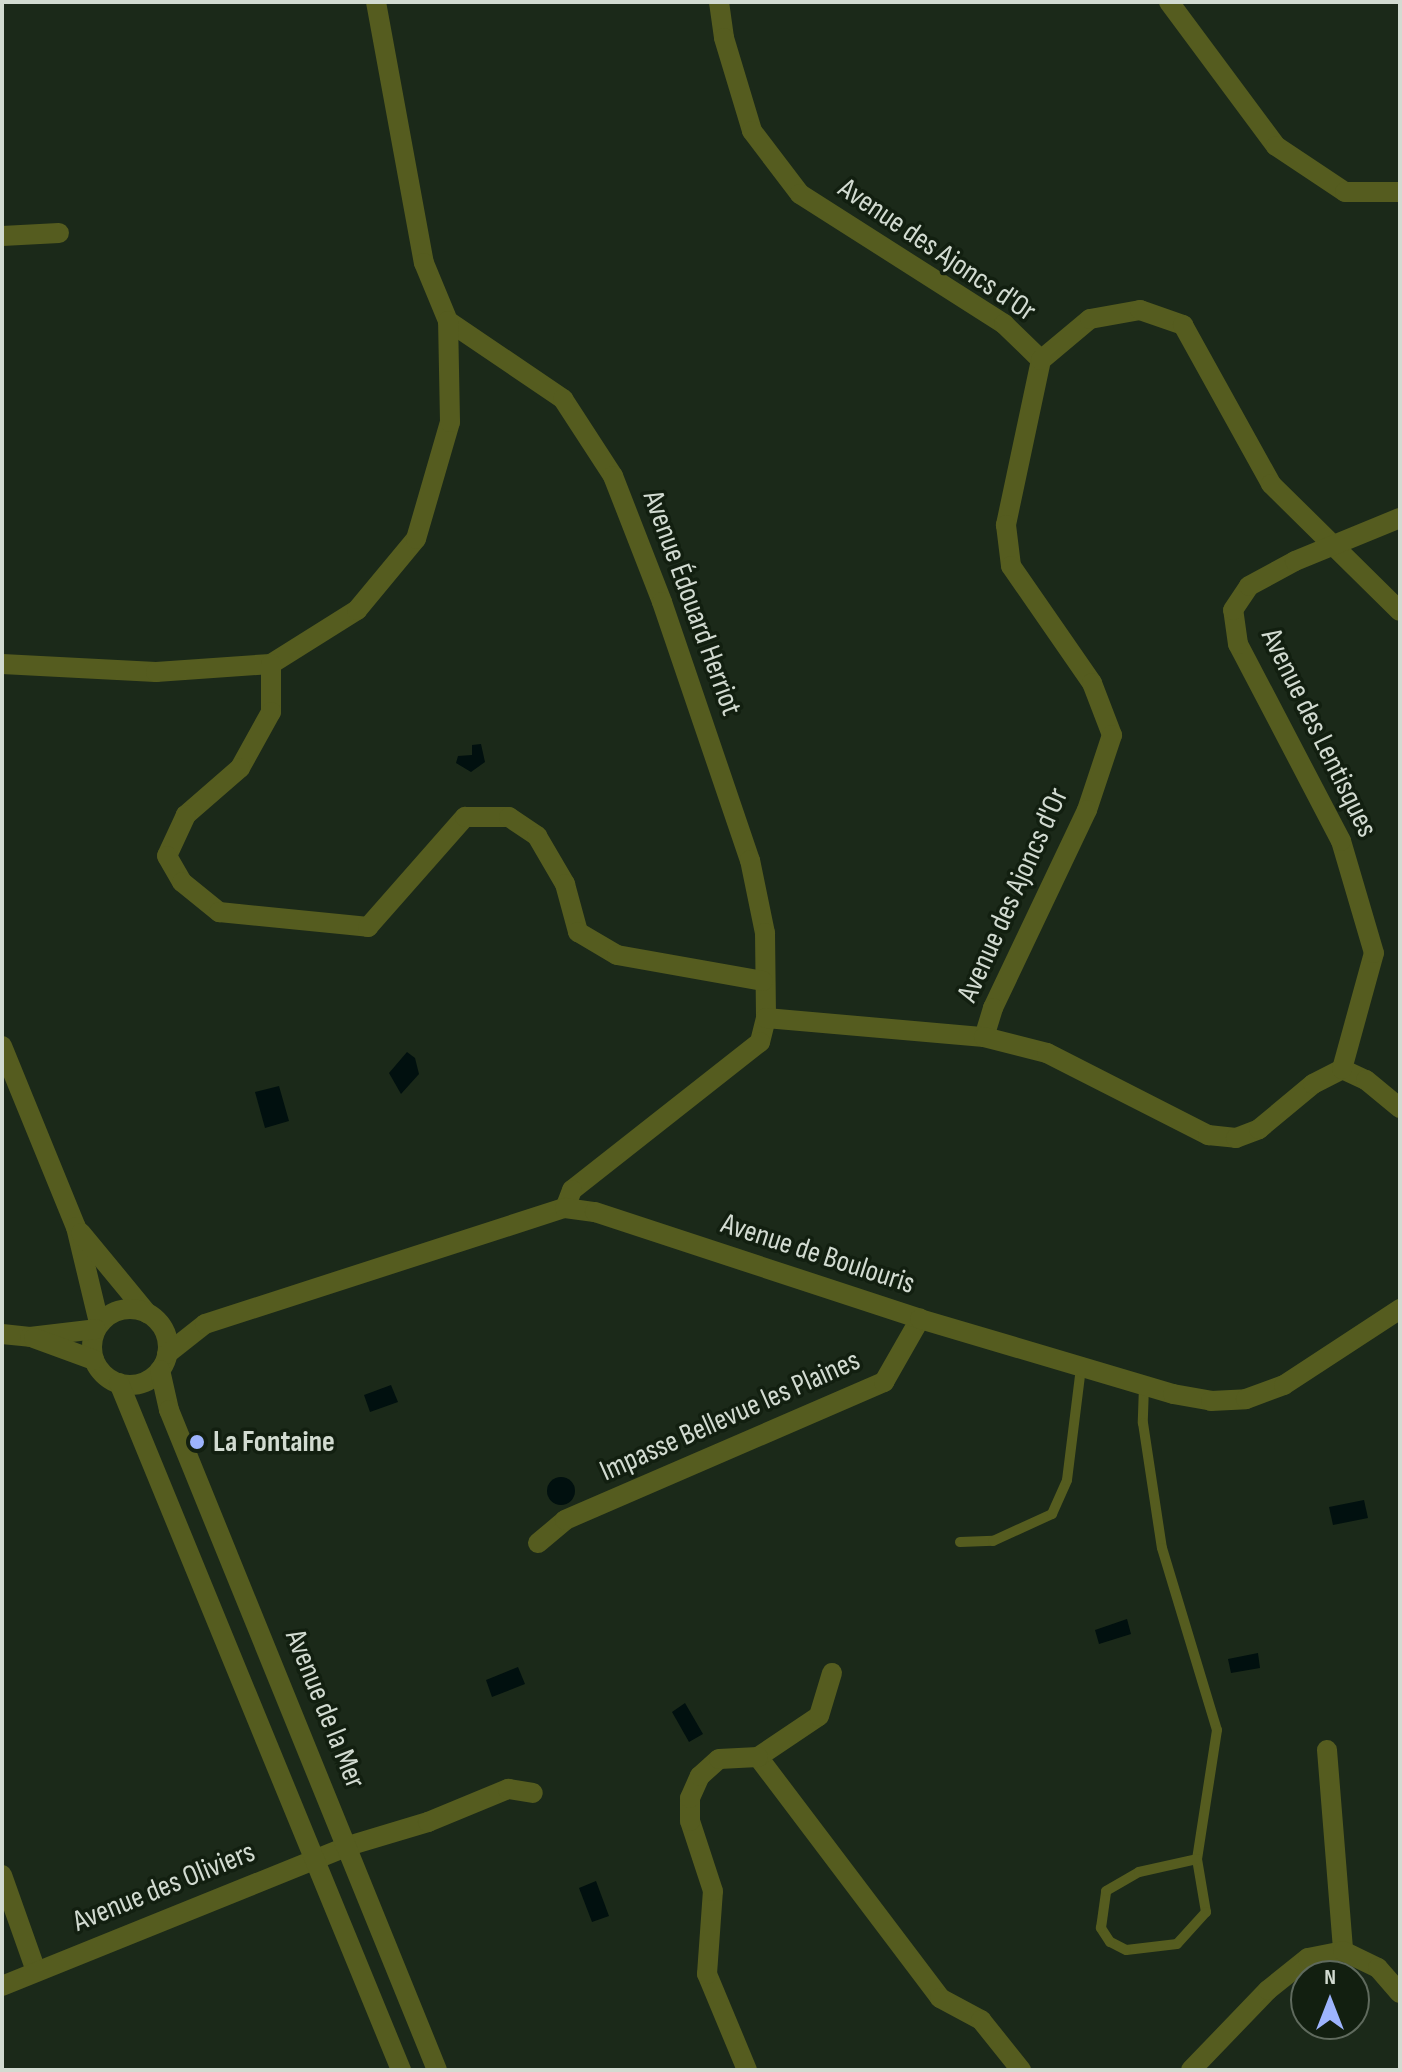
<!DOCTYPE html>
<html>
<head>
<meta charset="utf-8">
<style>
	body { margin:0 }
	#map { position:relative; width:1402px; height:2072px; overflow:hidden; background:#1b2919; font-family:"Sofia Sans Condensed",sans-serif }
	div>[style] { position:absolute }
	.water>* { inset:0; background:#01100f }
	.round { border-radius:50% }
	.service>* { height:10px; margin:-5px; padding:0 5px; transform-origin:5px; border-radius:5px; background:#555c1f }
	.minor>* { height:20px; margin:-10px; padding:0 10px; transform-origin:10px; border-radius:10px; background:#555c1f }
	.tertiary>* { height:20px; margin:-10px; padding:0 10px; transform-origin:10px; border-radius:10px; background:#555c1f }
	.tertiary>.ring { margin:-10px; padding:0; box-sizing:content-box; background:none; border:20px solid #555c1f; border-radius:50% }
	.dots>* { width:22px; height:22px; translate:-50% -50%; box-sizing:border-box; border:4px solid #121f10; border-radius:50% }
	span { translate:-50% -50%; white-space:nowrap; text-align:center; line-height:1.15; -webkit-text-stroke:7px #121f10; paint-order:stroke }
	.street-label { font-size:30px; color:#d2dbd1 }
	.poi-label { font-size:30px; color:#d2dbd1; font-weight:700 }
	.left { translate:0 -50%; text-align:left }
	.frame { position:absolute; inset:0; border:4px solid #d2dbd1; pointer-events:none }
	.north { position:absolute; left:1290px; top:1960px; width:80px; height:80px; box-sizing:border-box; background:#121f10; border:2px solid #5f6a5d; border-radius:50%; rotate:0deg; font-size:22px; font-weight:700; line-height:32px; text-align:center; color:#d2dbd1 }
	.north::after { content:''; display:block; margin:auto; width:28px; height:36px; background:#9db4fd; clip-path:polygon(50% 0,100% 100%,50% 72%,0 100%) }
</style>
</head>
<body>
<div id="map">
	<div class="water">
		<div style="clip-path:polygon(481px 744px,485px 762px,471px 772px,456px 763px,458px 756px,472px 755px,472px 745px)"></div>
		<div style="clip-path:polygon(407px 1052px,415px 1058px,419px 1074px,401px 1094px,389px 1073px)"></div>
		<div style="clip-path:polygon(279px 1086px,289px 1121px,265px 1128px,255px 1092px)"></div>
		<div style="clip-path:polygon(391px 1385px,398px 1402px,370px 1412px,364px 1395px)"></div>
		<div class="round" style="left:547px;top:1477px;width:28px;height:28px"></div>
		<div style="clip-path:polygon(1364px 1500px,1368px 1518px,1333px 1525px,1329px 1507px)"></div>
		<div style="clip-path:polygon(1127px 1619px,1131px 1634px,1099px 1644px,1095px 1630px)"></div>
		<div style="clip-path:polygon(1258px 1653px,1260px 1668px,1231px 1673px,1228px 1659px)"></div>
		<div style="clip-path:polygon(518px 1667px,525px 1684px,492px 1697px,486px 1680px)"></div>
		<div style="clip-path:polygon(685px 1703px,703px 1734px,689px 1742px,672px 1712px)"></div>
		<div style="clip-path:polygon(596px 1881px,609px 1916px,592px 1922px,579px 1888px)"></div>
	</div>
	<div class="service">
		<div style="left:1144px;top:1386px;width:37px;rotate:92deg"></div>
		<div style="left:1143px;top:1423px;width:126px;rotate:81.4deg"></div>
		<div style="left:1162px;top:1548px;width:190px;rotate:73.2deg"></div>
		<div style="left:1217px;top:1730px;width:131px;rotate:98.8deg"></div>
		<div style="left:1197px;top:1859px;width:54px;rotate:80.4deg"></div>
		<div style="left:1206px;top:1912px;width:43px;rotate:132.2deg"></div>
		<div style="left:1177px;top:1944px;width:51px;rotate:173.3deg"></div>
		<div style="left:1126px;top:1950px;width:18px;rotate:-153deg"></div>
		<div style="left:1110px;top:1942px;width:17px;rotate:-123deg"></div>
		<div style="left:1101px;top:1928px;width:37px;rotate:-82deg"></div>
		<div style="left:1106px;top:1891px;width:38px;rotate:-30deg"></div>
		<div style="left:1139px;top:1872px;width:59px;rotate:-12.6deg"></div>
		<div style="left:960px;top:1542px;width:33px;rotate:-2deg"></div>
		<div style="left:993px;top:1541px;width:65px;rotate:-24.6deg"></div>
		<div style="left:1052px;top:1514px;width:37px;rotate:-66deg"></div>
		<div style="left:1067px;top:1480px;width:114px;rotate:-82.9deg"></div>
	</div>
	<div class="minor">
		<div style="left:376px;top:2px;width:265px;rotate:79.6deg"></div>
		<div style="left:424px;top:263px;width:63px;rotate:67.5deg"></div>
		<div style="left:448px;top:321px;width:139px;rotate:34.1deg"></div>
		<div style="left:563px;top:399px;width:92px;rotate:57deg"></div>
		<div style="left:613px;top:476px;width:135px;rotate:68.7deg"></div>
		<div style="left:662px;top:602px;width:273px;rotate:71.2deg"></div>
		<div style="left:750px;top:860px;width:75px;rotate:78.4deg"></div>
		<div style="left:765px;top:933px;width:85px;rotate:89.3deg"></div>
		<div style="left:766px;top:1018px;width:25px;rotate:104deg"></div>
		<div style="left:760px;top:1042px;width:239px;rotate:141.8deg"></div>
		<div style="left:572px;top:1190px;width:19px;rotate:111deg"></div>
		<div style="left:719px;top:2px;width:36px;rotate:82deg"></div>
		<div style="left:724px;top:38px;width:97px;rotate:73.2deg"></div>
		<div style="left:752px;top:131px;width:79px;rotate:52.7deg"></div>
		<div style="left:800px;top:194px;width:242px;rotate:32.5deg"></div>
		<div style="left:1004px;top:324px;width:52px;rotate:44.2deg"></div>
		<div style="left:1041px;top:360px;width:169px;rotate:102deg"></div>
		<div style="left:1006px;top:525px;width:41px;rotate:83deg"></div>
		<div style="left:1011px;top:566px;width:142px;rotate:55.3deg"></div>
		<div style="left:1092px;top:683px;width:56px;rotate:69deg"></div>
		<div style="left:1112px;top:735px;width:79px;rotate:108.4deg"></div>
		<div style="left:1087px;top:810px;width:219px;rotate:115.4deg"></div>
		<div style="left:993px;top:1008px;width:30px;rotate:107deg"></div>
		<div style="left:1169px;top:2px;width:179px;rotate:53.4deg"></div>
		<div style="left:1276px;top:146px;width:83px;rotate:33.7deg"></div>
		<div style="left:1345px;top:192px;width:55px"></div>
		<div style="left:2px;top:236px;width:57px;rotate:-3deg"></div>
		<div style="left:1041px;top:360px;width:64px;rotate:-39.9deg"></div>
		<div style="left:1090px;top:319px;width:51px;rotate:-10.2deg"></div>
		<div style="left:1140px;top:310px;width:46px;rotate:19.2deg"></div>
		<div style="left:1183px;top:325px;width:182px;rotate:61deg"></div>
		<div style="left:1271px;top:484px;width:181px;rotate:44.6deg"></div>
		<div style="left:2px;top:664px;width:154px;rotate:3deg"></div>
		<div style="left:156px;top:672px;width:115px;rotate:-4deg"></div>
		<div style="left:271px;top:664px;width:102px;rotate:-32.1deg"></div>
		<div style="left:357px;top:610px;width:92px;rotate:-50.3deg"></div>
		<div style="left:416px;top:539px;width:122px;rotate:-73.8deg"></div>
		<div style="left:450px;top:422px;width:101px;rotate:-91.1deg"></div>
		<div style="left:271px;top:664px;width:48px;rotate:90deg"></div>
		<div style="left:271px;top:712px;width:64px;rotate:119deg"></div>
		<div style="left:240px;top:768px;width:72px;rotate:139deg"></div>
		<div style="left:186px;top:815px;width:45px;rotate:114.9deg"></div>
		<div style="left:167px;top:856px;width:30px;rotate:60deg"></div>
		<div style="left:182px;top:882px;width:48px;rotate:39deg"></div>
		<div style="left:219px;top:912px;width:150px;rotate:5.7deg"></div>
		<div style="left:368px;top:927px;width:147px;rotate:-48.6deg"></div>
		<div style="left:465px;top:817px;width:44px"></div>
		<div style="left:509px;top:817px;width:34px;rotate:34deg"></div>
		<div style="left:537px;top:836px;width:56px;rotate:59.7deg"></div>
		<div style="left:565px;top:884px;width:50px;rotate:74.8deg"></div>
		<div style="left:578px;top:932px;width:45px;rotate:30.5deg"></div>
		<div style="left:617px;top:955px;width:148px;rotate:10.1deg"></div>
		<div style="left:766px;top:1018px;width:219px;rotate:5deg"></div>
		<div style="left:984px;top:1037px;width:65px;rotate:14.3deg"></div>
		<div style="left:1047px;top:1053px;width:181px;rotate:27deg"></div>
		<div style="left:1208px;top:1135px;width:28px;rotate:6deg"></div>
		<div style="left:1236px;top:1138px;width:25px;rotate:-21deg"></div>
		<div style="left:1259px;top:1129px;width:70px;rotate:-39.8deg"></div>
		<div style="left:1313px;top:1084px;width:33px;rotate:-27deg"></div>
		<div style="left:1342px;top:1069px;width:26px;rotate:25deg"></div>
		<div style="left:1366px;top:1080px;width:44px;rotate:39.5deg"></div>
		<div style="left:1342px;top:1069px;width:120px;rotate:-74.6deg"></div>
		<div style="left:1374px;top:953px;width:117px;rotate:-106.4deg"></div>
		<div style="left:1341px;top:841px;width:222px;rotate:-117.6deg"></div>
		<div style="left:1238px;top:644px;width:34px;rotate:-98deg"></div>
		<div style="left:1233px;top:610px;width:29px;rotate:-56deg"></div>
		<div style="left:1249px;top:586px;width:52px;rotate:-28.5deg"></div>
		<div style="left:1295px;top:561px;width:113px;rotate:-22.3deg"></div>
		<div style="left:538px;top:1543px;width:35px;rotate:-40deg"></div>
		<div style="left:565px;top:1520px;width:348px;rotate:-23.4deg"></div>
		<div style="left:884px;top:1382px;width:73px;rotate:-60.3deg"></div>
		<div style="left:1327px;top:1750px;width:202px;rotate:85.4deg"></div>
		<div style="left:758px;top:1757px;width:302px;rotate:52.9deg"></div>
		<div style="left:940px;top:1998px;width:47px;rotate:28.2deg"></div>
		<div style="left:981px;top:2020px;width:64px;rotate:51.3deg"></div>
		<div style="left:758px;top:1757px;width:73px;rotate:-33.9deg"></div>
		<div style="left:819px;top:1716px;width:45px;rotate:-73.2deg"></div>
		<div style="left:2px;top:1875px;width:102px;rotate:70.5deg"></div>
		<div style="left:2px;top:1986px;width:373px;rotate:-22deg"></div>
		<div style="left:348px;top:1846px;width:84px;rotate:-16.7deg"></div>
		<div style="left:428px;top:1822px;width:87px;rotate:-22.4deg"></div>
		<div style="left:508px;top:1789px;width:25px;rotate:9deg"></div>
		<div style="left:747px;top:2070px;width:104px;rotate:-112.6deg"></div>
		<div style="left:707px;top:1974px;width:83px;rotate:-85.9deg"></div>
		<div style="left:713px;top:1891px;width:74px;rotate:-108.2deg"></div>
		<div style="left:690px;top:1821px;width:23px;rotate:-90deg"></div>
		<div style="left:690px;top:1798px;width:24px;rotate:-66deg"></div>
		<div style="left:700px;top:1776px;width:25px;rotate:-42deg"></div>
		<div style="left:719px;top:1759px;width:39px;rotate:-3deg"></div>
		<div style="left:1191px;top:2070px;width:111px;rotate:-46.1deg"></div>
		<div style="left:1268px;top:1990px;width:51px;rotate:-38.7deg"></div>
		<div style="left:1308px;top:1958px;width:36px;rotate:-11deg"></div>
		<div style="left:1343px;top:1951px;width:39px;rotate:26deg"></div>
		<div style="left:1378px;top:1968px;width:33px;rotate:49deg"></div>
	</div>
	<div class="tertiary">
		<div style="left:2px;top:1046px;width:196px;rotate:67.8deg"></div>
		<div style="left:76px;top:1227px;width:99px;rotate:76.5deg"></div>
		<div style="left:81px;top:1233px;width:104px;rotate:50.5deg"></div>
		<div class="ring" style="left:92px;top:1309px;width:56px;height:56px"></div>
		<div style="left:2px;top:1334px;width:28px;rotate:6deg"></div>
		<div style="left:30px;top:1337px;width:66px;rotate:-6.9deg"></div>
		<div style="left:34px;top:1338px;width:64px;rotate:20.1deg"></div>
		<div style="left:167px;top:1354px;width:48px;rotate:-38.3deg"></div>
		<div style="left:205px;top:1324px;width:378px;rotate:-17.9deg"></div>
		<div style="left:565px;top:1208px;width:30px;rotate:8deg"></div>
		<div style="left:595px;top:1212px;width:342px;rotate:18.2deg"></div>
		<div style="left:920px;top:1319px;width:264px;rotate:16.5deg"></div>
		<div style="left:1173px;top:1394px;width:39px;rotate:10deg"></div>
		<div style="left:1211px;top:1401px;width:35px;rotate:-3deg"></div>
		<div style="left:1246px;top:1399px;width:40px;rotate:-20.2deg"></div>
		<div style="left:1284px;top:1385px;width:139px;rotate:-33.2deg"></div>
		<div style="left:160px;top:1370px;width:41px;rotate:77.3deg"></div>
		<div style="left:169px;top:1410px;width:712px;rotate:67.9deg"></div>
		<div style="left:119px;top:1383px;width:743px;rotate:67.68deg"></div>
	</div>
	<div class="dots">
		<div style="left:197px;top:1442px;background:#9db4fd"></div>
	</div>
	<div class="street-label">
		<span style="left:937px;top:250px;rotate:34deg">Avenue des Ajoncs d'Or</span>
		<span style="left:692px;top:603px;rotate:70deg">Avenue Édouard Herriot</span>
		<span style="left:1319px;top:733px;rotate:64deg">Avenue des Lentisques</span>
		<span style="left:1013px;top:895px;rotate:-66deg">Avenue des Ajoncs d'Or</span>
		<span style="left:818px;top:1254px;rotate:18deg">Avenue de Boulouris</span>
		<span style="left:730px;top:1416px;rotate:-24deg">Impasse Bellevue les Plaines</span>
		<span style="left:325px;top:1709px;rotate:68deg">Avenue de la Mer</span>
		<span style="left:164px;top:1887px;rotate:-22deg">Avenue des Oliviers</span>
	</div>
	<div class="poi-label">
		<span class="left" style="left:213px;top:1442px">La Fontaine</span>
	</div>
	<div class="frame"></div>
	<div class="north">N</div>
</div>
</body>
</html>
